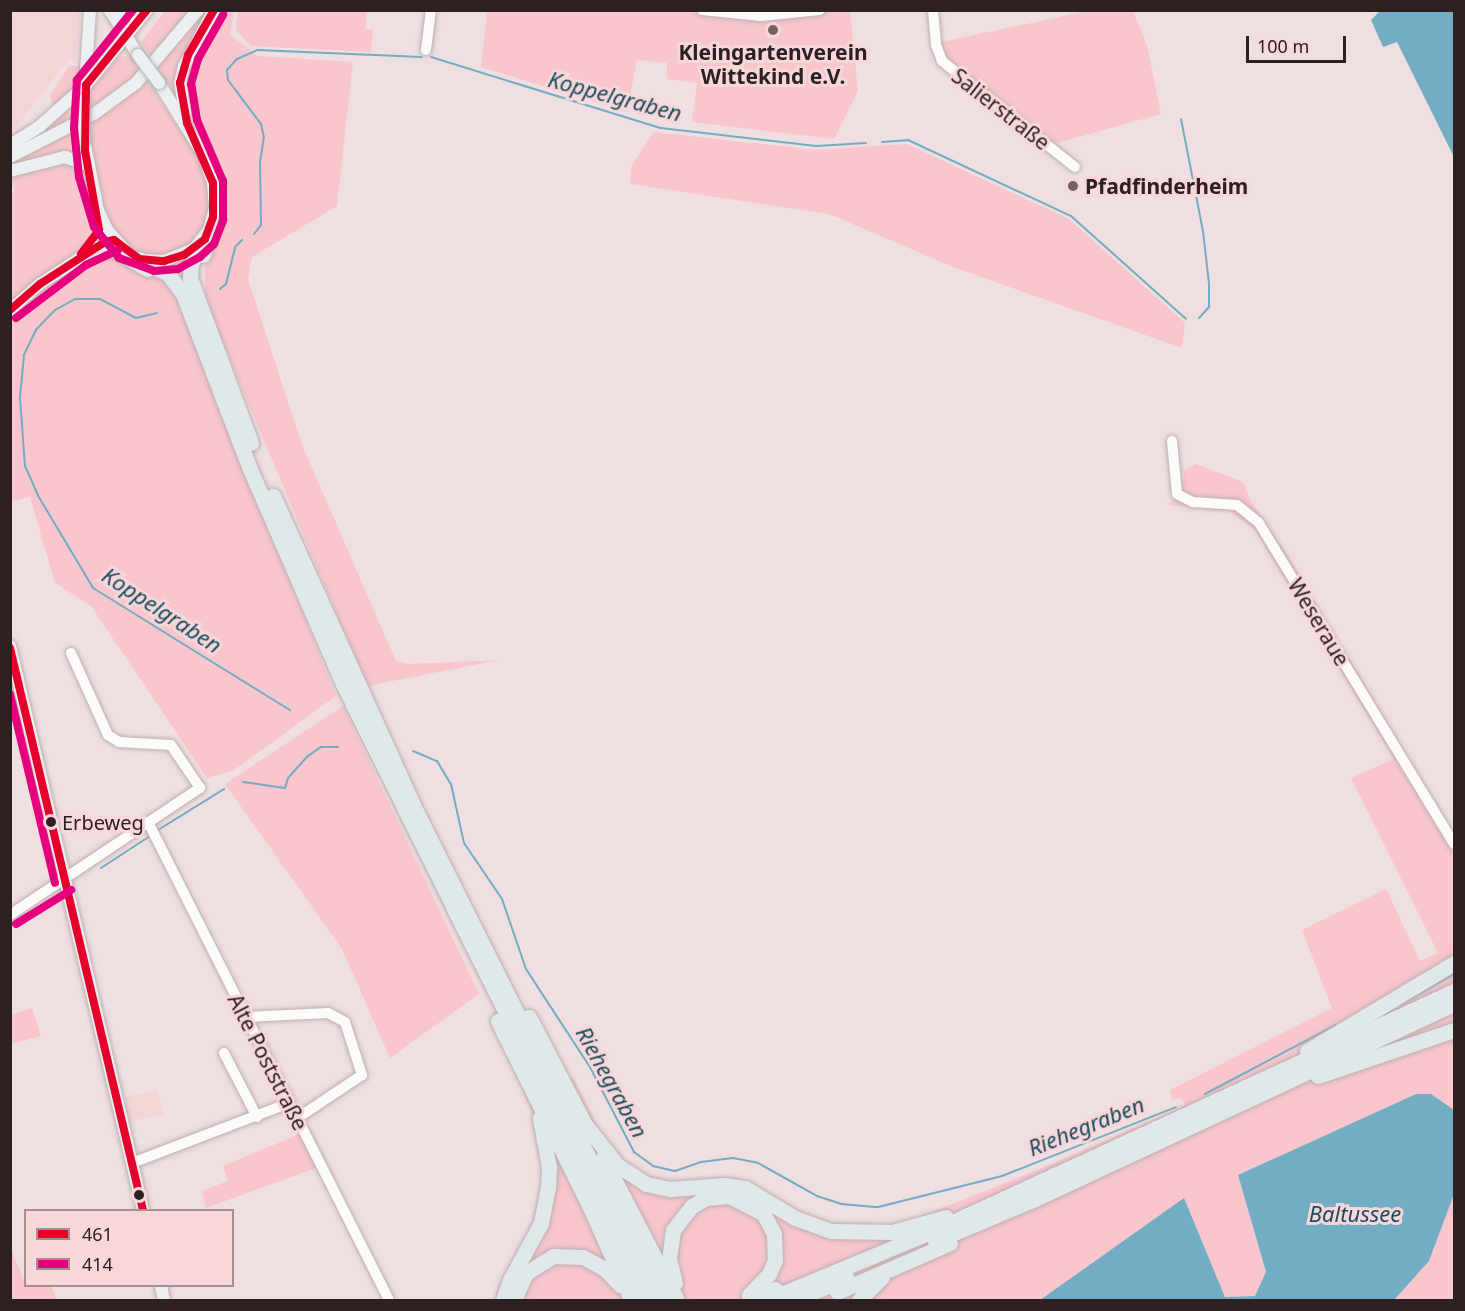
<!DOCTYPE html>
<html>
<head>
<meta charset="utf-8">
<style>
	body { margin:0 }
	#map { position:relative; width:1465px; height:1311px; overflow:hidden; background:#f0dfe0; font-family:"Noto Sans",sans-serif }
	div>[style] { position:absolute }
	.built>* { inset:0; background:#f3d4d7 }
	.green>* { inset:0; background:#f8c6cc }
	.water>* { inset:0; background:#72adc3 }
	.stream>* { height:2px; margin:-1px; padding:0 1px; transform-origin:1px; border-radius:1px; background:#72adc3 }
	.roads { filter:drop-shadow(0 0 2px #beb0b1) drop-shadow(0 0 2px #beb0b1) }
	.minor>* { height:10px; margin:-5px; padding:0 5px; transform-origin:5px; border-radius:5px; background:#fdfafa }
	.major>* { height:12px; margin:-6px; padding:0 6px; transform-origin:6px; border-radius:6px; background:#eceff1 }
	.highway>* { height:15px; margin:-7.5px; padding:0 7.5px; transform-origin:7.5px; border-radius:7.5px; background:#e1e8eb }
	.bridges { filter:drop-shadow(0 0 2px #b1b3b7) drop-shadow(0 0 2px #b1b3b7) }
	.major-bridge>* { height:12px; margin:-6px; padding:0 6px; transform-origin:6px; border-radius:6px; background:#eceff1 }
	.bus-1>* { height:8px; margin:-4px; padding:0 4px; transform-origin:4px; border-radius:4px; background:#e4002b }
	.bus-2>* { height:8px; margin:-4px; padding:0 4px; transform-origin:4px; border-radius:4px; background:#e5007d }
	.dots>* { width:16px; height:16px; translate:-50% -50%; box-sizing:border-box; border:3px solid #f8d7da; border-radius:50% }
	span { translate:-50% -50%; white-space:nowrap; text-align:center; line-height:1.15; -webkit-text-stroke:6px #f8d7da; paint-order:stroke }
	.bus-label { font-size:20px; color:#2c2021 }
	.left { translate:0 -50%; text-align:left }
	.poi-label { font-size:21px; color:#2c2021; font-weight:700 }
	.street-label { font-size:21px; color:#2c2021 }
	.water-label { font-size:22px; color:#194d5e; font-style:italic }
	.frame { position:absolute; inset:0; border:12px solid #2c2021; pointer-events:none }
	.legend { position:absolute; left:24px; top:1209px; width:210px; height:78px; box-sizing:border-box; background:#f8d7da; border:2px solid #a68e90; margin:0; padding:8px 10px; list-style:none; font-size:18px; color:#2c2021 }
	.legend li { display:flex; align-items:center; gap:12px; height:30px }
	.legend b { width:30px; border:2px solid #a68e90 }
	.scale { position:absolute; left:1246px; top:36px; width:100px; height:27px; box-sizing:border-box; border:3px solid #2c2021; border-top:0; padding-left:8px; font-size:18px; line-height:21px; white-space:nowrap; color:#2c2021; -webkit-text-stroke:4px #f8d7da; paint-order:stroke }
</style>
</head>
<body>
<div id="map">
	<div class="built">
		<div style="clip-path:polygon(11px 11px,81px 11px,76px 58px,66px 63px,11px 133px)"></div>
		<div style="clip-path:polygon(157px 1089px,164px 1114px,130px 1121px,125px 1097px)"></div>
	</div>
	<div class="green">
		<div style="clip-path:polygon(692px 10px,729px 16px,850px 11px,858px 91px,834px 139px,692px 122px,697px 83px,667px 79px,667px 63px,637px 60px,627px 112px,481px 67px,487px 11px)"></div>
		<div style="clip-path:polygon(165px 11px,234px 11px,230px 34px,257px 56px,353px 62px,337px 206px,252px 257px,248px 279px,302px 445px,396px 661px,409px 664px,499px 660px,367px 686px,205px 300px,205px 266px,225px 213px,223px 189px,205px 137px,141px 42px)"></div>
		<div style="clip-path:polygon(238px 11px,367px 11px,365px 29px,373px 29px,371px 52px,251px 46px,236px 30px)"></div>
		<div style="clip-path:polygon(1087px 11px,1133px 11px,1147px 45px,1161px 114px,1050px 145px,952px 68px,937px 43px)"></div>
		<div style="clip-path:polygon(125px 56px,131px 58px,198px 155px,209px 186px,206px 230px,191px 255px,177px 296px,336px 696px,234px 770px,207px 778px,91px 606px,55px 583px,30px 497px,13px 501px,10px 493px,11px 316px,44px 286px,94px 255px,95px 236px,11px 304px,10px 196px,15px 189px,11px 185px,10px 162px,28px 140px,91px 90px,119px 57px)"></div>
		<div style="clip-path:polygon(69px 66px,81px 66px,77px 87px,53px 107px,50px 96px)"></div>
		<div style="clip-path:polygon(653px 132px,816px 150px,907px 144px,1069px 219px,1185px 323px,1182px 348px,953px 267px,829px 214px,630px 184px,631px 167px)"></div>
		<div style="clip-path:polygon(1196px 464px,1243px 482px,1250px 500px,1289px 557px,1454px 835px,1454px 1110px,1431px 1094px,1416px 1094px,1238px 1175px,1266px 1273px,1255px 1296px,1225px 1297px,1184px 1198px,1040px 1300px,498px 1300px,530px 1237px,544px 1190px,539px 1130px,525px 1096px,573px 1077px,605px 1141px,637px 1175px,786px 1205px,815px 1221px,842px 1227px,900px 1225px,1042px 1168px,1184px 1106px,1184px 1101px,1179px 1098px,1172px 1101px,1170px 1090px,1332px 1008px,1302px 930px,1386px 889px,1420px 961px,1438px 953px,1351px 778px,1394px 759px,1255px 530px,1229px 511px,1168px 505px,1183px 491px,1184px 471px)"></div>
		<div style="clip-path:polygon(343px 706px,479px 994px,390px 1058px,342px 949px,225px 784px)"></div>
		<div style="clip-path:polygon(32px 1008px,41px 1036px,11px 1044px,11px 1015px)"></div>
		<div style="clip-path:polygon(300px 1134px,318px 1167px,206px 1208px,202px 1191px,228px 1181px,223px 1166px)"></div>
		<div style="clip-path:polygon(1454px 1194px,1454px 1300px,1394px 1300px,1429px 1261px)"></div>
		<div style="clip-path:polygon(11px 1248px,26px 1286px,51px 1286px,57px 1300px,11px 1300px)"></div>
	</div>
	<div class="water">
		<div style="clip-path:polygon(1380px 11px,1454px 11px,1454px 157px,1397px 42px,1383px 47px,1371px 20px)"></div>
		<div style="clip-path:polygon(1416px 1094px,1431px 1094px,1454px 1110px,1454px 1194px,1429px 1261px,1394px 1300px,1040px 1300px,1184px 1198px,1225px 1297px,1255px 1296px,1266px 1272px,1238px 1175px)"></div>
	</div>
	<div class="stream">
		<div style="left:431px;top:57px;width:241px;rotate:17.2deg"></div>
		<div style="left:661px;top:128px;width:156px;rotate:6.6deg"></div>
		<div style="left:816px;top:146px;width:50px;rotate:-3.4deg"></div>
		<div style="left:1181px;top:119px;width:114px;rotate:78.9deg"></div>
		<div style="left:1203px;top:231px;width:53px;rotate:83.5deg"></div>
		<div style="left:1209px;top:284px;width:23px;rotate:90deg"></div>
		<div style="left:1209px;top:307px;width:15px;rotate:132deg"></div>
		<div style="left:882px;top:142px;width:26px;rotate:-4deg"></div>
		<div style="left:908px;top:140px;width:180px;rotate:25deg"></div>
		<div style="left:1071px;top:216px;width:154px;rotate:41.8deg"></div>
		<div style="left:254px;top:234px;width:11px;rotate:-52deg"></div>
		<div style="left:261px;top:225px;width:63px;rotate:-90.9deg"></div>
		<div style="left:260px;top:162px;width:24px;rotate:-81deg"></div>
		<div style="left:264px;top:138px;width:14px;rotate:-102deg"></div>
		<div style="left:261px;top:124px;width:55px;rotate:-126.9deg"></div>
		<div style="left:228px;top:80px;width:10px;rotate:-96deg"></div>
		<div style="left:227px;top:70px;width:15px;rotate:-48deg"></div>
		<div style="left:237px;top:59px;width:22px;rotate:-24deg"></div>
		<div style="left:257px;top:50px;width:165px;rotate:2.4deg"></div>
		<div style="left:220px;top:289px;width:8px;rotate:-40deg"></div>
		<div style="left:226px;top:284px;width:38px;rotate:-76deg"></div>
		<div style="left:235px;top:247px;width:10px;rotate:-45deg"></div>
		<div style="left:157px;top:313px;width:22px;rotate:167deg"></div>
		<div style="left:136px;top:318px;width:41px;rotate:-152.2deg"></div>
		<div style="left:100px;top:299px;width:25px;rotate:180deg"></div>
		<div style="left:75px;top:299px;width:23px;rotate:151deg"></div>
		<div style="left:55px;top:310px;width:28px;rotate:134deg"></div>
		<div style="left:36px;top:330px;width:28px;rotate:116deg"></div>
		<div style="left:24px;top:355px;width:42px;rotate:95.4deg"></div>
		<div style="left:20px;top:397px;width:69px;rotate:85.9deg"></div>
		<div style="left:25px;top:466px;width:36px;rotate:66deg"></div>
		<div style="left:40px;top:499px;width:104px;rotate:59.2deg"></div>
		<div style="left:93px;top:588px;width:232px;rotate:31.8deg"></div>
		<div style="left:413px;top:751px;width:26px;rotate:23deg"></div>
		<div style="left:437px;top:761px;width:27px;rotate:59deg"></div>
		<div style="left:451px;top:784px;width:60px;rotate:77.6deg"></div>
		<div style="left:464px;top:843px;width:68px;rotate:55.8deg"></div>
		<div style="left:502px;top:899px;width:74px;rotate:71.1deg"></div>
		<div style="left:526px;top:969px;width:117px;rotate:56.9deg"></div>
		<div style="left:590px;top:1067px;width:96px;rotate:62.6deg"></div>
		<div style="left:634px;top:1152px;width:24px;rotate:36deg"></div>
		<div style="left:653px;top:1166px;width:23px;rotate:13deg"></div>
		<div style="left:675px;top:1171px;width:28px;rotate:-19deg"></div>
		<div style="left:701px;top:1162px;width:32px;rotate:-7deg"></div>
		<div style="left:733px;top:1158px;width:25px;rotate:11deg"></div>
		<div style="left:758px;top:1163px;width:68px;rotate:29.2deg"></div>
		<div style="left:817px;top:1196px;width:25px;rotate:18deg"></div>
		<div style="left:841px;top:1204px;width:37px;rotate:5deg"></div>
		<div style="left:878px;top:1207px;width:128px;rotate:-14deg"></div>
		<div style="left:1002px;top:1176px;width:187px;rotate:-21.6deg"></div>
		<div style="left:243px;top:782px;width:42px;rotate:8.1deg"></div>
		<div style="left:285px;top:788px;width:10px;rotate:-73deg"></div>
		<div style="left:288px;top:778px;width:30px;rotate:-48deg"></div>
		<div style="left:308px;top:756px;width:16px;rotate:-35deg"></div>
		<div style="left:321px;top:747px;width:17px"></div>
		<div style="left:158px;top:830px;width:78px;rotate:-31.8deg"></div>
		<div style="left:101px;top:868px;width:59px;rotate:-33.1deg"></div>
		<div style="left:1400px;top:1005px;width:62px;rotate:-29.9deg"></div>
		<div style="left:1205px;top:1094px;width:148px;rotate:-27.8deg"></div>
	</div>
	<div class="roads">
		<div class="minor">
			<div style="left:702px;top:10px;width:59px;rotate:5.8deg"></div>
			<div style="left:761px;top:16px;width:59px;rotate:-5.8deg"></div>
			<div style="left:933px;top:10px;width:35px;rotate:85deg"></div>
			<div style="left:936px;top:45px;width:17px;rotate:69deg"></div>
			<div style="left:942px;top:61px;width:170px;rotate:38.6deg"></div>
			<div style="left:426px;top:50px;width:40px;rotate:-82.9deg"></div>
			<div style="left:1172px;top:441px;width:53px;rotate:84.6deg"></div>
			<div style="left:1177px;top:494px;width:18px;rotate:27deg"></div>
			<div style="left:1193px;top:502px;width:44px;rotate:3.9deg"></div>
			<div style="left:1237px;top:505px;width:28px;rotate:39deg"></div>
			<div style="left:1259px;top:523px;width:376px;rotate:58.7deg"></div>
			<div style="left:148px;top:822px;width:535px;rotate:63.24deg"></div>
			<div style="left:10px;top:915px;width:229px;rotate:-33.8deg"></div>
			<div style="left:200px;top:788px;width:52px;rotate:-124deg"></div>
			<div style="left:171px;top:745px;width:52px;rotate:-176.7deg"></div>
			<div style="left:119px;top:742px;width:13px;rotate:-148deg"></div>
			<div style="left:108px;top:735px;width:90px;rotate:-114.3deg"></div>
			<div style="left:246px;top:1017px;width:82px;rotate:-2.8deg"></div>
			<div style="left:328px;top:1013px;width:19px;rotate:28deg"></div>
			<div style="left:345px;top:1022px;width:56px;rotate:72.2deg"></div>
			<div style="left:362px;top:1075px;width:79px;rotate:146.3deg"></div>
			<div style="left:224px;top:1053px;width:72px;rotate:62.7deg"></div>
			<div style="left:132px;top:1163px;width:168px;rotate:-20.9deg"></div>
		</div>
		<div class="major">
			<div style="left:110px;top:10px;width:53px;rotate:58.1deg"></div>
			<div style="left:110px;top:11px;width:17px;rotate:13deg"></div>
			<div style="left:127px;top:15px;width:18px;rotate:-16deg"></div>
			<div style="left:85px;top:87px;width:77px;rotate:-86.3deg"></div>
			<div style="left:185px;top:113px;width:30px;rotate:-99deg"></div>
			<div style="left:180px;top:83px;width:17px;rotate:-77deg"></div>
			<div style="left:184px;top:66px;width:64px;rotate:-61.8deg"></div>
			<div style="left:84px;top:140px;width:71px;rotate:78.7deg"></div>
			<div style="left:98px;top:210px;width:23px;rotate:65deg"></div>
			<div style="left:108px;top:231px;width:30px;rotate:48deg"></div>
			<div style="left:10px;top:145px;width:36px;rotate:-32deg"></div>
			<div style="left:40px;top:126px;width:62px;rotate:-41.7deg"></div>
			<div style="left:86px;top:85px;width:97px;rotate:-50.9deg"></div>
			<div style="left:10px;top:157px;width:94px;rotate:-27.1deg"></div>
			<div style="left:94px;top:114px;width:52px;rotate:-36.4deg"></div>
			<div style="left:136px;top:83px;width:96px;rotate:-49.7deg"></div>
			<div style="left:10px;top:171px;width:57px;rotate:-14.3deg"></div>
			<div style="left:65px;top:157px;width:23px;rotate:20deg"></div>
			<div style="left:144px;top:260px;width:20px;rotate:3deg"></div>
			<div style="left:164px;top:261px;width:32px;rotate:-22deg"></div>
			<div style="left:194px;top:249px;width:24px;rotate:-52deg"></div>
			<div style="left:209px;top:230px;width:24px;rotate:-75deg"></div>
			<div style="left:215px;top:207px;width:24px;rotate:-95deg"></div>
			<div style="left:213px;top:183px;width:31px;rotate:-109deg"></div>
			<div style="left:203px;top:154px;width:84px;rotate:-121.8deg"></div>
			<div style="left:10px;top:310px;width:40px;rotate:-41deg"></div>
			<div style="left:40px;top:284px;width:68px;rotate:-33deg"></div>
			<div style="left:10px;top:646px;width:579px;rotate:76.73deg"></div>
			<div style="left:161px;top:1286px;width:14px;rotate:78deg"></div>
		</div>
		<div class="highway">
			<div style="left:201px;top:244px;width:22px;rotate:117deg"></div>
			<div style="left:191px;top:264px;width:14px;rotate:94deg"></div>
			<div style="left:190px;top:278px;width:176px;rotate:69.7deg"></div>
			<div style="left:90px;top:251px;width:24px;rotate:-5deg"></div>
			<div style="left:114px;top:249px;width:39px;rotate:31deg"></div>
			<div style="left:203px;top:255px;width:30px;rotate:-75deg"></div>
			<div style="left:139px;top:259px;width:33px;rotate:27deg"></div>
			<div style="left:168px;top:274px;width:25px;rotate:53deg"></div>
			<div style="left:183px;top:294px;width:187px;rotate:69.1deg"></div>
			<div style="left:250px;top:469px;width:234px;rotate:66.6deg"></div>
			<div style="left:343px;top:684px;width:687px;rotate:63.66deg"></div>
			<div style="left:273px;top:496px;width:339px;rotate:65.6deg"></div>
			<div style="left:413px;top:805px;width:553px;rotate:63.48deg"></div>
			<div style="left:529px;top:1017px;width:132px;rotate:62.5deg"></div>
			<div style="left:498px;top:1021px;width:205px;rotate:63.7deg"></div>
			<div style="left:589px;top:1205px;width:104px;rotate:66.1deg"></div>
			<div style="left:1307px;top:1051px;width:171px;rotate:-30.9deg"></div>
			<div style="left:1318px;top:1076px;width:144px;rotate:-18.7deg"></div>
			<div style="left:587px;top:1127px;width:48px;rotate:51.7deg"></div>
			<div style="left:617px;top:1165px;width:35px;rotate:33deg"></div>
			<div style="left:646px;top:1184px;width:25px;rotate:12deg"></div>
			<div style="left:670px;top:1189px;width:55px;rotate:-4.2deg"></div>
			<div style="left:725px;top:1185px;width:20px;rotate:9deg"></div>
			<div style="left:745px;top:1188px;width:58px;rotate:31deg"></div>
			<div style="left:795px;top:1218px;width:38px;rotate:20deg"></div>
			<div style="left:831px;top:1231px;width:61px;rotate:0.9deg"></div>
			<div style="left:892px;top:1232px;width:56px;rotate:-15.5deg"></div>
			<div style="left:603px;top:1158px;width:160px;rotate:62.5deg"></div>
			<div style="left:935px;top:1241px;width:108px;rotate:-22.8deg"></div>
			<div style="left:1035px;top:1199px;width:462px;rotate:-25deg"></div>
			<div style="left:675px;top:1283px;width:25px;rotate:-104deg"></div>
			<div style="left:669px;top:1259px;width:29px;rotate:-82deg"></div>
			<div style="left:673px;top:1230px;width:31px;rotate:-52deg"></div>
			<div style="left:692px;top:1206px;width:16px;rotate:-30deg"></div>
			<div style="left:706px;top:1198px;width:23px;rotate:-5deg"></div>
			<div style="left:729px;top:1196px;width:38px;rotate:27deg"></div>
			<div style="left:763px;top:1213px;width:24px;rotate:62deg"></div>
			<div style="left:774px;top:1234px;width:26px;rotate:88deg"></div>
			<div style="left:775px;top:1260px;width:15px;rotate:113deg"></div>
			<div style="left:769px;top:1274px;width:29px;rotate:134deg"></div>
			<div style="left:837px;top:1292px;width:123px;rotate:-23.4deg"></div>
			<div style="left:503px;top:1300px;width:21px;rotate:-71deg"></div>
			<div style="left:510px;top:1280px;width:65px;rotate:-61.5deg"></div>
			<div style="left:541px;top:1223px;width:36px;rotate:-79deg"></div>
			<div style="left:548px;top:1188px;width:21px;rotate:-87deg"></div>
			<div style="left:549px;top:1167px;width:50px;rotate:-100.4deg"></div>
			<div style="left:514px;top:1300px;width:30px;rotate:-66deg"></div>
			<div style="left:526px;top:1273px;width:32px;rotate:-32deg"></div>
			<div style="left:553px;top:1256px;width:30px;rotate:2deg"></div>
			<div style="left:583px;top:1257px;width:25px;rotate:29deg"></div>
			<div style="left:605px;top:1269px;width:22px;rotate:47deg"></div>
			<div style="left:748px;top:1300px;width:29px;rotate:-22deg"></div>
			<div style="left:767px;top:1300px;width:180px;rotate:-22.6deg"></div>
			<div style="left:933px;top:1231px;width:574px;rotate:-24.73deg"></div>
			<div style="left:794px;top:1300px;width:57px;rotate:-22.5deg"></div>
			<div style="left:859px;top:1300px;width:33px;rotate:-45deg"></div>
		</div>
	</div>
	<div class="bridges">
		<div class="major-bridge">
			<div style="left:138px;top:55px;width:35px;rotate:53deg"></div>
			<div style="left:84px;top:140px;width:40px;rotate:-90deg"></div>
		</div>
	</div>
	<div class="bus-1">
		<div style="left:81px;top:254px;width:30px;rotate:-53deg"></div>
		<div style="left:99px;top:230px;width:80px;rotate:-100deg"></div>
		<div style="left:85px;top:151px;width:66px;rotate:-89.1deg"></div>
		<div style="left:86px;top:85px;width:97px;rotate:-50.9deg"></div>
		<div style="left:10px;top:310px;width:40px;rotate:-41deg"></div>
		<div style="left:40px;top:284px;width:77px;rotate:-32.9deg"></div>
		<div style="left:105px;top:242px;width:9px;rotate:-13deg"></div>
		<div style="left:114px;top:240px;width:31px;rotate:37deg"></div>
		<div style="left:139px;top:259px;width:25px;rotate:5deg"></div>
		<div style="left:164px;top:261px;width:21px;rotate:-17deg"></div>
		<div style="left:184px;top:255px;width:26px;rotate:-37deg"></div>
		<div style="left:205px;top:239px;width:23px;rotate:-70deg"></div>
		<div style="left:213px;top:217px;width:34px;rotate:-90deg"></div>
		<div style="left:213px;top:183px;width:65px;rotate:-113.4deg"></div>
		<div style="left:187px;top:123px;width:41px;rotate:-99.9deg"></div>
		<div style="left:180px;top:83px;width:29px;rotate:-74deg"></div>
		<div style="left:188px;top:55px;width:52px;rotate:-60deg"></div>
		<div style="left:10px;top:648px;width:578px;rotate:76.69deg"></div>
	</div>
	<div class="bus-2">
		<div style="left:133px;top:10px;width:90px;rotate:128.7deg"></div>
		<div style="left:77px;top:80px;width:48px;rotate:93.6deg"></div>
		<div style="left:74px;top:128px;width:49px;rotate:84.2deg"></div>
		<div style="left:79px;top:177px;width:52px;rotate:73.3deg"></div>
		<div style="left:94px;top:227px;width:40px;rotate:51deg"></div>
		<div style="left:119px;top:258px;width:37px;rotate:20deg"></div>
		<div style="left:154px;top:271px;width:24px;rotate:-5deg"></div>
		<div style="left:178px;top:269px;width:25px;rotate:-29deg"></div>
		<div style="left:200px;top:257px;width:19px;rotate:-43deg"></div>
		<div style="left:214px;top:244px;width:26px;rotate:-69deg"></div>
		<div style="left:223px;top:220px;width:39px;rotate:-90deg"></div>
		<div style="left:223px;top:181px;width:66px;rotate:-113.1deg"></div>
		<div style="left:197px;top:120px;width:36px;rotate:-99deg"></div>
		<div style="left:191px;top:84px;width:26px;rotate:-74deg"></div>
		<div style="left:198px;top:59px;width:51px;rotate:-60.4deg"></div>
		<div style="left:16px;top:318px;width:88px;rotate:-37.1deg"></div>
		<div style="left:86px;top:265px;width:35px;rotate:-25deg"></div>
		<div style="left:10px;top:694px;width:194px;rotate:76.6deg"></div>
		<div style="left:16px;top:924px;width:65px;rotate:-31.7deg"></div>
	</div>
	<div class="dots">
		<div style="left:773px;top:30px;background:#716364"></div>
		<div style="left:1073px;top:186px;background:#716364"></div>
		<div style="left:51px;top:822px;background:#2c2021"></div>
		<div style="left:139px;top:1195px;background:#2c2021"></div>
	</div>
	<div class="bus-label">
		<span class="left" style="left:62px;top:822px">Erbeweg</span>
	</div>
	<div class="poi-label">
		<span style="left:773px;top:64px">Kleingartenverein<br>Wittekind e.V.</span>
		<span class="left" style="left:1085px;top:186px">Pfadfinderheim</span>
	</div>
	<div class="street-label">
		<span style="left:1001px;top:109px;rotate:38deg">Salierstraße</span>
		<span style="left:1319px;top:622px;rotate:59deg">Weseraue</span>
		<span style="left:268px;top:1062px;rotate:63deg">Alte Poststraße</span>
	</div>
	<div class="water-label">
		<span style="left:615px;top:96px;rotate:15deg">Koppelgraben</span>
		<span style="left:162px;top:610px;rotate:33deg">Koppelgraben</span>
		<span style="left:612px;top:1082px;rotate:61deg">Riehegraben</span>
		<span style="left:1086px;top:1126px;rotate:-22deg">Riehegraben</span>
		<span style="left:1355px;top:1214px">Baltussee</span>
	</div>
	<div class="frame"></div>
	<ul class="legend">
	<li><b style="height:8px;background:#e4002b"></b>461</li>
	<li><b style="height:8px;background:#e5007d"></b>414</li>
	</ul>
	<div class="scale">100 m</div>
</div>
</body>
</html>
